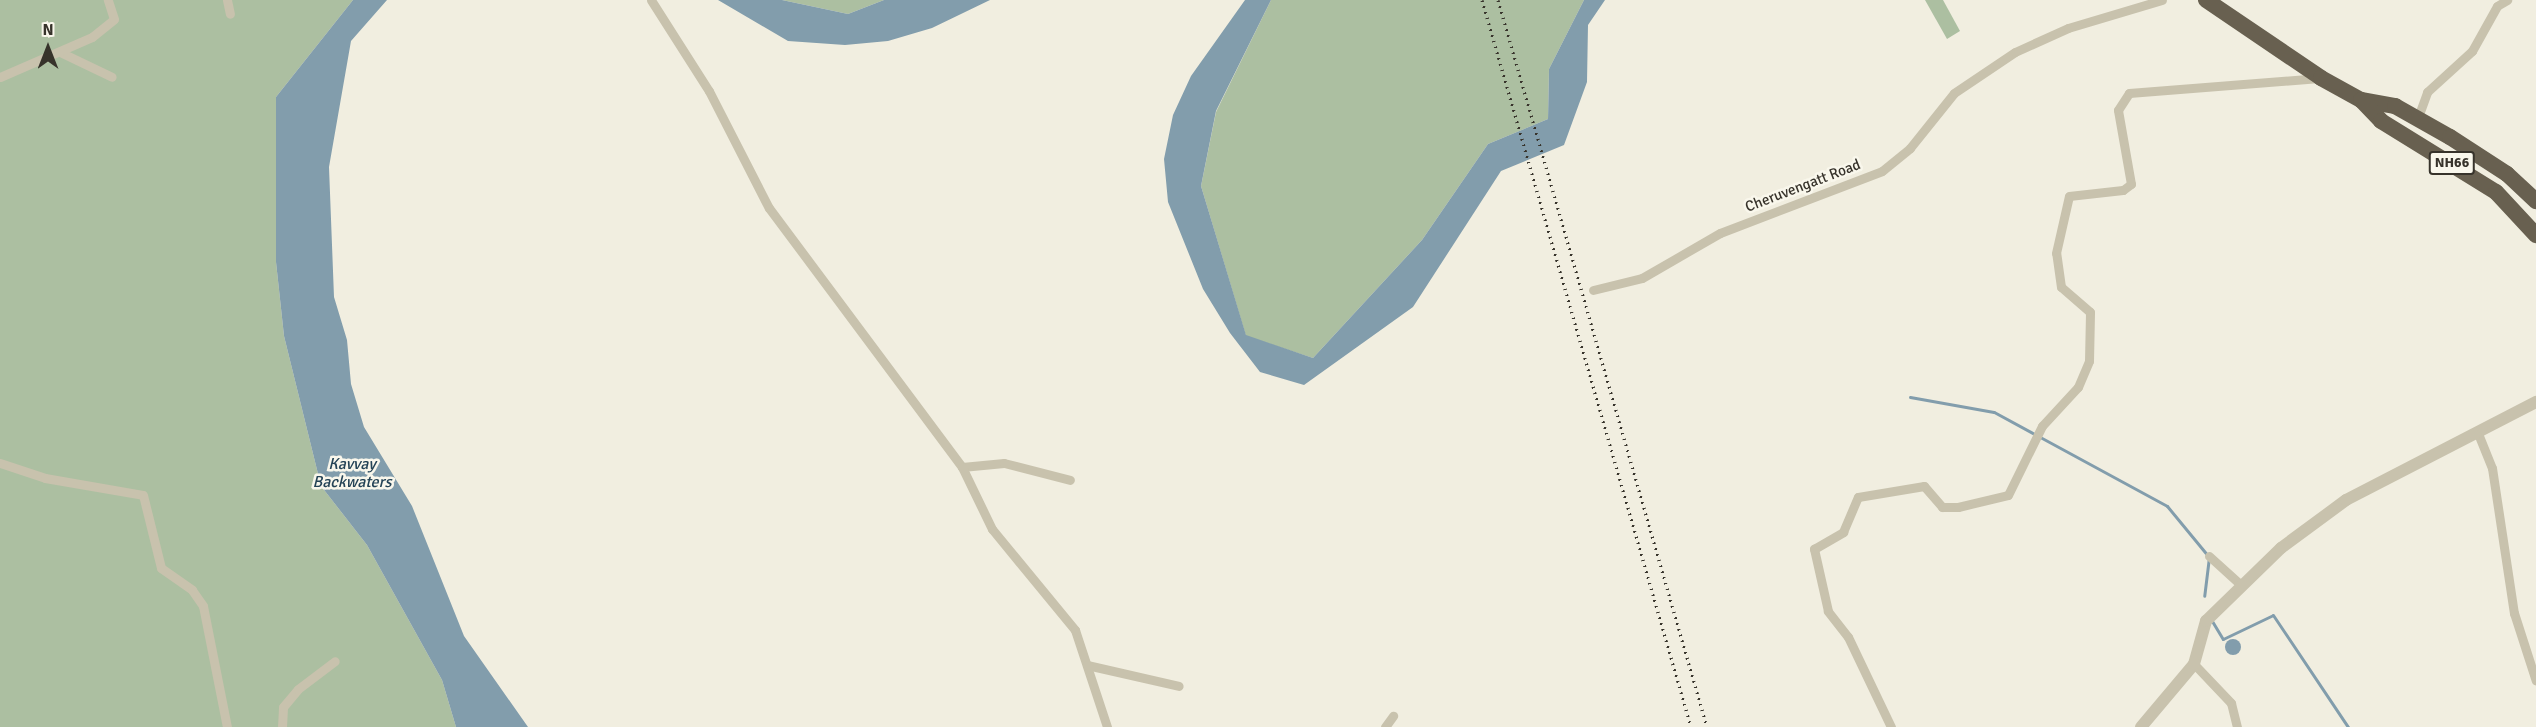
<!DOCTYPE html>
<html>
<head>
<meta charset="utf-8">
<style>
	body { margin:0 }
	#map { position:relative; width:2536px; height:727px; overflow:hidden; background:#f1eee0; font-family:Signika,sans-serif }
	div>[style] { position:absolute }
	.green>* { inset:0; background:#acbfa1 }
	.water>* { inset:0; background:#829dac }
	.round { border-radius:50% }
	.stream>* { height:3px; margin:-1.5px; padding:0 1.5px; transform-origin:1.5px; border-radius:1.5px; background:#829dac }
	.minor>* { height:9px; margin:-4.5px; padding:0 4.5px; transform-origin:4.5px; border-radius:4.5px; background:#c8c2ad }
	.tertiary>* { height:12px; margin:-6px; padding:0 6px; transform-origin:6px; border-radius:6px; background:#c8c2ad }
	.trunk>* { height:16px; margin:-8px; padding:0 8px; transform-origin:8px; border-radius:8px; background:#686050 }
	.rail>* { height:3px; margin-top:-1.5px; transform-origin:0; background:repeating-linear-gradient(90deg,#37332b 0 1.5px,transparent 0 6px) }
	span { translate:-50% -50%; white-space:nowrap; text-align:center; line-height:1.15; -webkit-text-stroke:5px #f9f7ec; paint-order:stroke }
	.shield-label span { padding:2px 4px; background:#f9f7ec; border:2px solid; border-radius:4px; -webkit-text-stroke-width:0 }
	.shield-label { font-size:14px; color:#37332b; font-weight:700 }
	.street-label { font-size:15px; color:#37332b }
	.water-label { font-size:16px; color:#244356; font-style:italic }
	.north { position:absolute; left:18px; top:18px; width:60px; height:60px; -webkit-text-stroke:4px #f9f7ec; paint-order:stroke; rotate:0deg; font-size:16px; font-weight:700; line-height:24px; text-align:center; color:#37332b }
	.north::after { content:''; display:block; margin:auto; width:21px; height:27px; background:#37332b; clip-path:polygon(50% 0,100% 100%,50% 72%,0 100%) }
</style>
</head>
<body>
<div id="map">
	<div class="green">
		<div style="clip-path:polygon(0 0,353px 0,276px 97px,276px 262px,284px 336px,321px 486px,367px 545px,442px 680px,456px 727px,0 727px)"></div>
		<div style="clip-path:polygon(782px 0,884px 0,848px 14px)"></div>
		<div style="clip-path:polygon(1271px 0,1584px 0,1549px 69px,1548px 119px,1488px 144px,1422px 240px,1313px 358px,1246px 336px,1201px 186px,1216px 112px)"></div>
		<div style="clip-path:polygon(1925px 0,1943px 0,1960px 31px,1947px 39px)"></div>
	</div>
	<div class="water">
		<div style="clip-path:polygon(353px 0,387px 0,351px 41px,329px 167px,334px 297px,347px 340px,351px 384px,364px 427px,412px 506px,464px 636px,528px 727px,456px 727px,442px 680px,367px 545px,321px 486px,284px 336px,276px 262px,276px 97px)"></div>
		<div style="clip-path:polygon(718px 0,782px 0,848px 14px,884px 0,990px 0,932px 28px,888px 41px,845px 45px,788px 41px)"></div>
		<div style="clip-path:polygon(1245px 0,1271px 0,1216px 111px,1201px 186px,1246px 335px,1313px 358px,1422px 240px,1488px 144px,1548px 119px,1549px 69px,1584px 0,1605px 0,1588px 25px,1587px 82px,1564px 145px,1501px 171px,1413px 307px,1304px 385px,1260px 372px,1230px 333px,1203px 289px,1168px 202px,1164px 159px,1173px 115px,1191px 76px)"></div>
		<div class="round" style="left:2225px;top:639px;width:16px;height:16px"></div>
	</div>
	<div class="stream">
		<div style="left:1910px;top:397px;width:85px;rotate:10.1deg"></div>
		<div style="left:1994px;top:412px;width:197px;rotate:28.5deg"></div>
		<div style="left:2167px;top:506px;width:66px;rotate:50.5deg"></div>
		<div style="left:2209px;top:557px;width:39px;rotate:97deg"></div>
		<div style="left:2212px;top:621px;width:21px;rotate:59deg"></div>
		<div style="left:2223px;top:639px;width:55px;rotate:-25.6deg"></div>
		<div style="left:2273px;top:615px;width:135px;rotate:56.2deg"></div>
	</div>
	<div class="minor">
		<div style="left:227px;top:0;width:14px;rotate:78deg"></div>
		<div style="left:651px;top:0;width:108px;rotate:57.5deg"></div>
		<div style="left:709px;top:91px;width:131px;rotate:62.9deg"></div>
		<div style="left:769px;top:208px;width:323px;rotate:53.3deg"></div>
		<div style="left:962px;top:467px;width:42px;rotate:-5.4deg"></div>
		<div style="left:1004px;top:463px;width:68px;rotate:14.4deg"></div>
		<div style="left:62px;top:53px;width:55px;rotate:25.6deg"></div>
		<div style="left:0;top:77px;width:100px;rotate:-23.5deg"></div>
		<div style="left:92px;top:37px;width:28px;rotate:-39deg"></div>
		<div style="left:114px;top:19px;width:20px;rotate:-108deg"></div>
		<div style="left:2417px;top:120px;width:30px;rotate:-70deg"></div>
		<div style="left:2427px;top:92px;width:61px;rotate:-42.3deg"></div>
		<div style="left:2472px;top:51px;width:51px;rotate:-60.9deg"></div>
		<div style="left:2497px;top:6px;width:12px;rotate:-31deg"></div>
		<div style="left:1593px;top:290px;width:50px;rotate:-13.8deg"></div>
		<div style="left:1642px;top:278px;width:90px;rotate:-30deg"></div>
		<div style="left:1720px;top:233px;width:173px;rotate:-20.9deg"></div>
		<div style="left:1882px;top:171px;width:36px;rotate:-39deg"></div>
		<div style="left:1910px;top:148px;width:70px;rotate:-51.3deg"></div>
		<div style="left:1954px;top:93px;width:73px;rotate:-33.9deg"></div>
		<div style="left:2015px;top:52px;width:58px;rotate:-24.4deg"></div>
		<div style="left:2068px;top:28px;width:98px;rotate:-16.6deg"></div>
		<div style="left:2477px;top:431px;width:40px;rotate:68deg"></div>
		<div style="left:2492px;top:468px;width:147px;rotate:81.4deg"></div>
		<div style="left:2514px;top:613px;width:71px;rotate:72.1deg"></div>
		<div style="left:0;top:463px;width:47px;rotate:18.4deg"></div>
		<div style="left:45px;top:478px;width:99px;rotate:9.8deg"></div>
		<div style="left:143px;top:495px;width:75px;rotate:76.1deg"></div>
		<div style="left:161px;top:568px;width:38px;rotate:35deg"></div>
		<div style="left:192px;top:590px;width:19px;rotate:55deg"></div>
		<div style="left:203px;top:606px;width:123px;rotate:78.8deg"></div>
		<div style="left:962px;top:467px;width:69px;rotate:64.2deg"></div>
		<div style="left:992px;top:529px;width:131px;rotate:50.6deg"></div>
		<div style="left:1075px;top:630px;width:102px;rotate:71.7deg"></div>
		<div style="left:2209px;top:556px;width:43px;rotate:42.2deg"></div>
		<div style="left:2194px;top:664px;width:54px;rotate:46.5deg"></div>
		<div style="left:2231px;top:703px;width:25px;rotate:76deg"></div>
		<div style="left:1087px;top:665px;width:94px;rotate:12.9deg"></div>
		<div style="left:282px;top:727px;width:20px;rotate:-87deg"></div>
		<div style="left:283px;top:707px;width:23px;rotate:-50deg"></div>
		<div style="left:298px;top:689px;width:46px;rotate:-37.1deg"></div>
		<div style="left:1385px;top:727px;width:14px;rotate:-54deg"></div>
		<div style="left:1891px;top:727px;width:100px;rotate:-115.5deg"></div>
		<div style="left:1848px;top:637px;width:33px;rotate:-128deg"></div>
		<div style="left:1828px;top:611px;width:64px;rotate:-102.7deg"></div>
		<div style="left:1814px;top:549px;width:34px;rotate:-30deg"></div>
		<div style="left:1843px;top:532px;width:38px;rotate:-67deg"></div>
		<div style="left:1858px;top:497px;width:67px;rotate:-9.5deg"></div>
		<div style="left:1924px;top:486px;width:28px;rotate:49deg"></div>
		<div style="left:1942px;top:507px;width:16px"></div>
		<div style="left:1958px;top:507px;width:51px;rotate:-13.5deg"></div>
		<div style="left:2008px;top:495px;width:77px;rotate:-63.8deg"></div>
		<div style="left:2042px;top:426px;width:53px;rotate:-47.3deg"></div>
		<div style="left:2078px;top:387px;width:28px;rotate:-67deg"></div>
		<div style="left:2089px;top:361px;width:49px;rotate:-88.8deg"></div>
		<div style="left:2090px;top:312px;width:38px;rotate:-139deg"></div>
		<div style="left:2061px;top:287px;width:34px;rotate:-98deg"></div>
		<div style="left:2056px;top:253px;width:58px;rotate:-77.2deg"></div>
		<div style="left:2069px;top:196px;width:54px;rotate:-6.3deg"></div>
		<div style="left:2123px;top:190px;width:10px;rotate:-37deg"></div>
		<div style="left:2131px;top:184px;width:75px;rotate:-100deg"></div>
		<div style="left:2118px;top:110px;width:20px;rotate:-57deg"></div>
		<div style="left:2129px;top:93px;width:191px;rotate:-4.5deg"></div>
	</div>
	<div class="tertiary">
		<div style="left:2141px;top:727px;width:82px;rotate:-49.9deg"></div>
		<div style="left:2194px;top:664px;width:45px;rotate:-74.4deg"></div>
		<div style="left:2206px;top:621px;width:105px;rotate:-44.2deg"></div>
		<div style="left:2281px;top:548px;width:81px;rotate:-36.4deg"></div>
		<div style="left:2346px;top:500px;width:214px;rotate:-27.3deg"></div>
	</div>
	<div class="trunk">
		<div style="left:2206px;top:0;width:139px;rotate:34.1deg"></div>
		<div style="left:2321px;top:78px;width:46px;rotate:28.8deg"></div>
		<div style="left:2361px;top:100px;width:35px;rotate:10deg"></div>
		<div style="left:2395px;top:106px;width:63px;rotate:29.4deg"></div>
		<div style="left:2450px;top:137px;width:68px;rotate:33deg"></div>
		<div style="left:2507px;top:174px;width:40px;rotate:43deg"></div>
		<div style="left:2361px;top:100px;width:29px;rotate:46deg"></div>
		<div style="left:2381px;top:121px;width:135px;rotate:31.7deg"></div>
		<div style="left:2496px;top:192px;width:59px;rotate:47.1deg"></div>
	</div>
	<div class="rail">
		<div style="left:1482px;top:0;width:756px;rotate:73.96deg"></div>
		<div style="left:1498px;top:0;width:756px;rotate:73.96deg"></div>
	</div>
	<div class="shield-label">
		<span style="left:2452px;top:163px">NH66</span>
	</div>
	<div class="street-label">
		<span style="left:1803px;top:186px;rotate:-21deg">Cheruvengatt Road</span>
	</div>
	<div class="water-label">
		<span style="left:352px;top:473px">Kavvay<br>Backwaters</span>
	</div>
	<div class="north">N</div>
</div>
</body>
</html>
